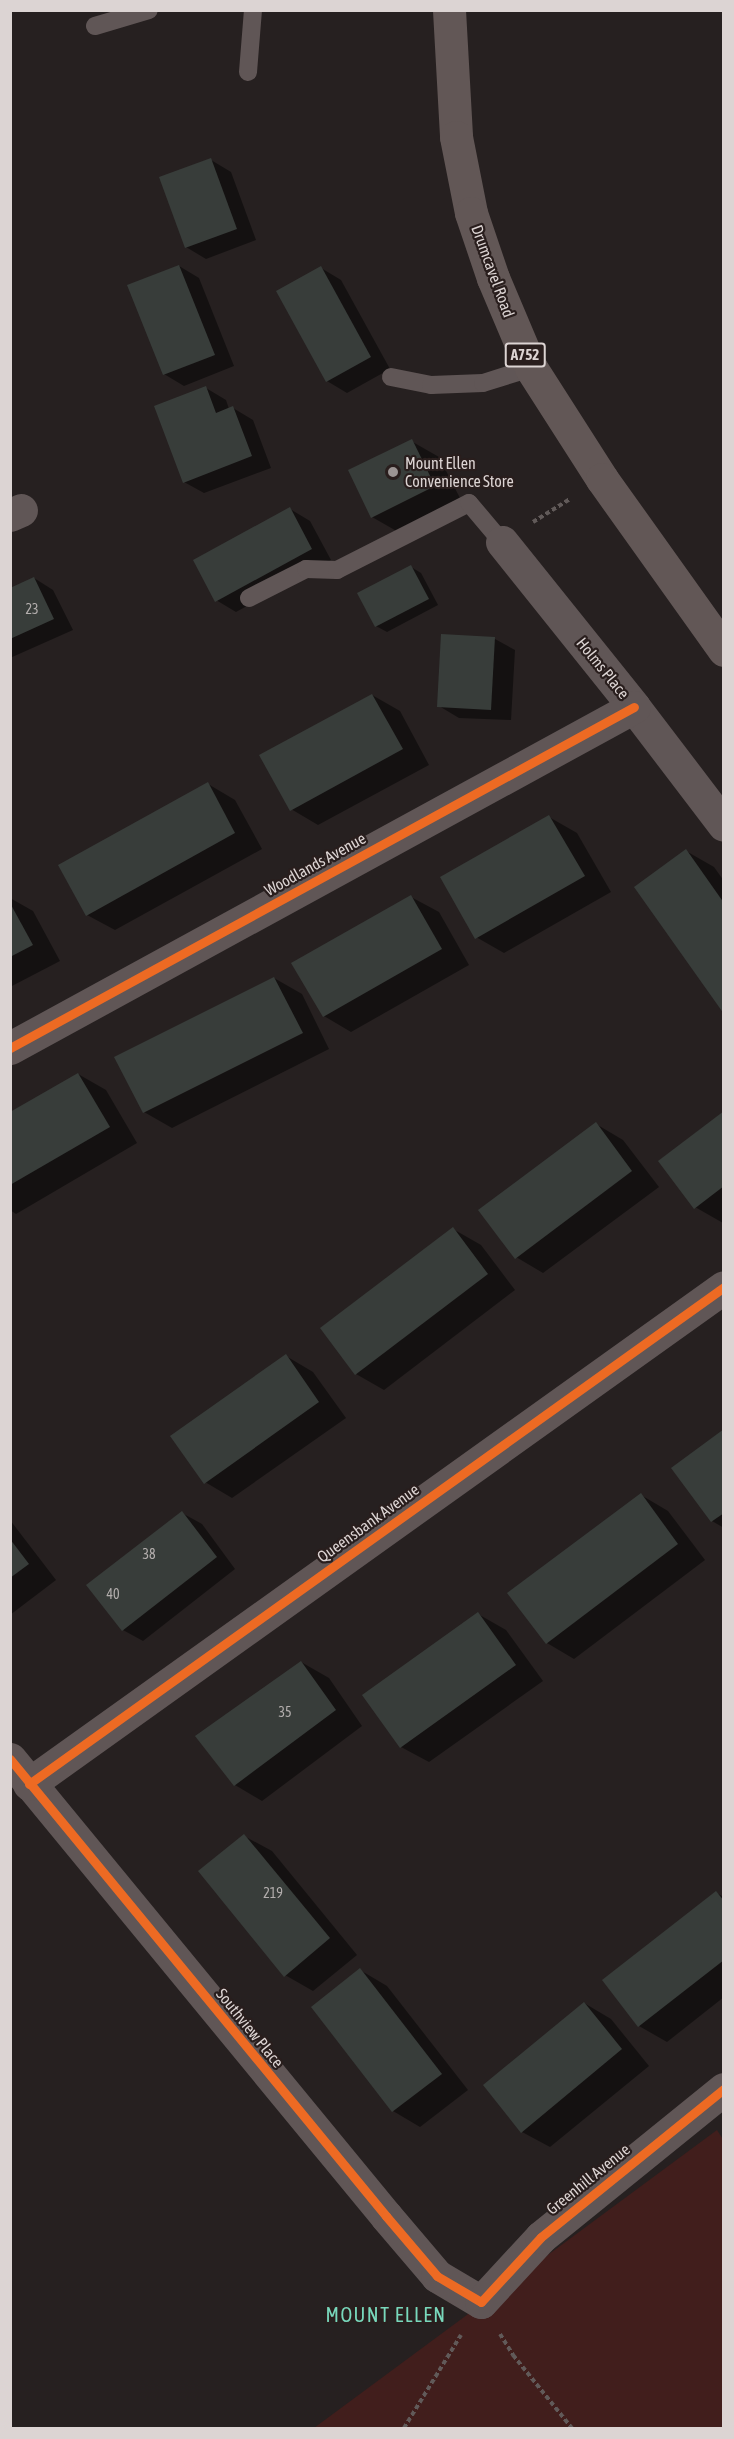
<!DOCTYPE html>
<html>
<head>
<meta charset="utf-8">
<style>
	body { margin:0 }
	#map { position:relative; width:734px; height:2439px; overflow:hidden; background:#262020; font-family:"Asap Condensed",sans-serif }
	div>[style] { position:absolute }
	.green>* { inset:0; background:#411e1c }
	.shadow>* { inset:0; background:#0007 }
	.building>* { inset:0; background:#383d3a }
	.path>* { height:4px; margin-top:-2px; transform-origin:0; background:repeating-linear-gradient(90deg,#615a59 0 4.5px,transparent 0 7.5px) }
	.lane>* { height:18px; margin:-9px; padding:0 9px; transform-origin:9px; border-radius:9px; background:#605656 }
	.street>* { height:33px; margin:-16.5px; padding:0 16.5px; transform-origin:16.5px; border-radius:16.5px; background:#605656 }
	.primary>* { height:33px; margin:-16.5px; padding:0 16.5px; transform-origin:16.5px; border-radius:16.5px; background:#625756 }
	.cycleway>* { height:9px; margin:-4.5px; padding:0 4.5px; transform-origin:4.5px; border-radius:4.5px; background:#ed6a23 }
	.dots>* { width:16px; height:16px; translate:-50% -50%; box-sizing:border-box; border:3px solid #291e1d; border-radius:50% }
	span { translate:-50% -50%; white-space:nowrap; text-align:center; line-height:1.15; -webkit-text-stroke:4.5px #291e1d; paint-order:stroke }
	.number-label { font-size:14px; color:#b3aead }
	.number-label span { -webkit-text-stroke-width:0 }
	.shield-label span { padding:2px 4px; background:#291e1d; border:2px solid; border-radius:4px; -webkit-text-stroke-width:0 }
	.shield-label { font-size:15px; color:#dcd4d3; font-weight:700 }
	.street-label { font-size:16px; color:#dcd4d3 }
	.poi-label { font-size:16px; color:#dcd4d3 }
	.left { translate:0 -50%; text-align:left }
	.quarter-label { font-size:20px; color:#78d8bc; letter-spacing:1.5px }
	.frame { position:absolute; inset:0; border:12px solid #dcd4d3; pointer-events:none }
</style>
</head>
<body>
<div id="map">
	<div class="green">
		<div style="clip-path:polygon(717px 2130px,724px 2141px,723px 2428px,314px 2428px)"></div>
	</div>
	<div class="shadow">
		<div style="clip-path:polygon(211px 160px,231px 172px,256px 240px,206px 259px,186px 247px)"></div>
		<div style="clip-path:polygon(179px 266px,199px 278px,234px 366px,184px 386px,164px 374px)"></div>
		<div style="clip-path:polygon(321px 268px,341px 280px,390px 369px,347px 393px,327px 381px)"></div>
		<div style="clip-path:polygon(206px 388px,226px 400px,229px 409px,233px 408px,253px 420px,271px 468px,204px 493px,184px 482px)"></div>
		<div style="clip-path:polygon(411px 441px,439px 457px,462px 502px,400px 533px,372px 517px)"></div>
		<div style="clip-path:polygon(290px 509px,310px 521px,331px 560px,236px 612px,216px 600px)"></div>
		<div style="clip-path:polygon(411px 567px,421px 573px,438px 605px,387px 632px,376px 626px)"></div>
		<div style="clip-path:polygon(34px 578px,53px 590px,73px 630px,10px 658px,10px 589px)"></div>
		<div style="clip-path:polygon(495px 639px,515px 650px,511px 720px,459px 718px,439px 706px)"></div>
		<div style="clip-path:polygon(372px 695px,400px 711px,429px 765px,318px 825px,291px 809px)"></div>
		<div style="clip-path:polygon(208px 784px,235px 800px,262px 849px,115px 930px,87px 915px)"></div>
		<div style="clip-path:polygon(549px 817px,577px 833px,611px 892px,504px 953px,476px 937px)"></div>
		<div style="clip-path:polygon(686px 851px,714px 867px,724px 881px,724px 1012px)"></div>
		<div style="clip-path:polygon(411px 897px,439px 912px,469px 965px,351px 1032px,324px 1016px)"></div>
		<div style="clip-path:polygon(10px 898px,33px 911px,60px 961px,10px 987px)"></div>
		<div style="clip-path:polygon(274px 978px,302px 994px,329px 1049px,172px 1128px,144px 1112px)"></div>
		<div style="clip-path:polygon(78px 1074px,106px 1090px,137px 1143px,16px 1214px,10px 1210px,10px 1114px)"></div>
		<div style="clip-path:polygon(724px 1113px,724px 1223px,723px 1223px,695px 1207px)"></div>
		<div style="clip-path:polygon(596px 1124px,623px 1140px,659px 1187px,543px 1273px,516px 1257px)"></div>
		<div style="clip-path:polygon(453px 1229px,481px 1245px,515px 1290px,384px 1390px,356px 1374px)"></div>
		<div style="clip-path:polygon(286px 1356px,313px 1372px,346px 1418px,232px 1498px,205px 1482px)"></div>
		<div style="clip-path:polygon(724px 1431px,724px 1528px,712px 1521px)"></div>
		<div style="clip-path:polygon(641px 1495px,668px 1511px,705px 1560px,574px 1659px,547px 1643px)"></div>
		<div style="clip-path:polygon(182px 1513px,202px 1524px,235px 1569px,143px 1641px,123px 1630px)"></div>
		<div style="clip-path:polygon(10px 1520px,56px 1580px,10px 1615px)"></div>
		<div style="clip-path:polygon(478px 1614px,506px 1630px,543px 1681px,429px 1762px,401px 1747px)"></div>
		<div style="clip-path:polygon(301px 1662px,329px 1678px,362px 1726px,262px 1801px,235px 1785px)"></div>
		<div style="clip-path:polygon(244px 1836px,272px 1851px,357px 1955px,313px 1991px,285px 1975px)"></div>
		<div style="clip-path:polygon(716px 1893px,724px 1897px,724px 1997px,667px 2042px,639px 2026px,604px 1981px)"></div>
		<div style="clip-path:polygon(360px 1970px,387px 1986px,468px 2090px,420px 2127px,393px 2111px)"></div>
		<div style="clip-path:polygon(584px 2003px,611px 2019px,649px 2066px,550px 2147px,522px 2132px)"></div>
	</div>
	<div class="building">
		<div style="clip-path:polygon(211px 158px,237px 229px,185px 248px,159px 177px)"></div>
		<div style="clip-path:polygon(179px 265px,215px 355px,163px 375px,127px 285px)"></div>
		<div style="clip-path:polygon(321px 266px,371px 357px,326px 382px,276px 291px)"></div>
		<div style="clip-path:polygon(206px 386px,216px 413px,233px 406px,252px 456px,183px 483px,154px 406px)"></div>
		<div style="clip-path:polygon(412px 439px,435px 486px,371px 518px,348px 470px)"></div>
		<div style="clip-path:polygon(290px 507px,312px 549px,215px 602px,193px 560px)"></div>
		<div style="clip-path:polygon(411px 565px,429px 599px,375px 627px,357px 593px)"></div>
		<div style="clip-path:polygon(34px 577px,54px 619px,10px 639px,10px 588px)"></div>
		<div style="clip-path:polygon(441px 634px,495px 637px,491px 710px,437px 707px)"></div>
		<div style="clip-path:polygon(372px 694px,403px 749px,290px 811px,259px 755px)"></div>
		<div style="clip-path:polygon(208px 782px,235px 833px,86px 916px,58px 865px)"></div>
		<div style="clip-path:polygon(549px 815px,585px 876px,475px 939px,440px 877px)"></div>
		<div style="clip-path:polygon(686px 849px,724px 903px,724px 1014px,634px 887px)"></div>
		<div style="clip-path:polygon(411px 895px,442px 949px,323px 1017px,291px 963px)"></div>
		<div style="clip-path:polygon(10px 903px,33px 945px,10px 957px)"></div>
		<div style="clip-path:polygon(274px 977px,303px 1033px,143px 1113px,114px 1057px)"></div>
		<div style="clip-path:polygon(78px 1073px,110px 1127px,10px 1185px,10px 1112px)"></div>
		<div style="clip-path:polygon(724px 1111px,724px 1186px,694px 1209px,658px 1161px)"></div>
		<div style="clip-path:polygon(596px 1122px,632px 1171px,515px 1259px,478px 1210px)"></div>
		<div style="clip-path:polygon(453px 1227px,488px 1274px,355px 1375px,320px 1328px)"></div>
		<div style="clip-path:polygon(286px 1354px,319px 1402px,204px 1484px,170px 1436px)"></div>
		<div style="clip-path:polygon(724px 1429px,724px 1513px,711px 1522px,671px 1468px)"></div>
		<div style="clip-path:polygon(641px 1493px,678px 1544px,546px 1644px,507px 1593px)"></div>
		<div style="clip-path:polygon(182px 1511px,217px 1557px,122px 1631px,86px 1585px)"></div>
		<div style="clip-path:polygon(10px 1539px,29px 1564px,10px 1578px)"></div>
		<div style="clip-path:polygon(478px 1612px,516px 1665px,400px 1748px,362px 1695px)"></div>
		<div style="clip-path:polygon(301px 1661px,336px 1710px,234px 1786px,195px 1736px)"></div>
		<div style="clip-path:polygon(244px 1834px,330px 1938px,284px 1977px,198px 1871px)"></div>
		<div style="clip-path:polygon(716px 1891px,724px 1901px,724px 1960px,638px 2027px,602px 1980px)"></div>
		<div style="clip-path:polygon(360px 1968px,442px 2074px,392px 2112px,311px 2007px)"></div>
		<div style="clip-path:polygon(584px 2002px,622px 2049px,521px 2133px,483px 2085px)"></div>
	</div>
	<div class="path">
		<div style="left:533px;top:522px;width:44px;rotate:-31.9deg"></div>
		<div style="left:500px;top:2334px;width:25px;rotate:58deg"></div>
		<div style="left:513px;top:2355px;width:94px;rotate:51.1deg"></div>
		<div style="left:404px;top:2428px;width:109px;rotate:-58.5deg"></div>
	</div>
	<div class="lane">
		<div style="left:95px;top:26px;width:56px;rotate:-16.5deg"></div>
		<div style="left:248px;top:72px;width:62px;rotate:-85.4deg"></div>
		<div style="left:391px;top:377px;width:41px;rotate:11.3deg"></div>
		<div style="left:431px;top:385px;width:52px;rotate:-2.2deg"></div>
		<div style="left:483px;top:383px;width:50px;rotate:-17.4deg"></div>
		<div style="left:249px;top:598px;width:64px;rotate:-27deg"></div>
		<div style="left:306px;top:569px;width:31px;rotate:2deg"></div>
		<div style="left:337px;top:570px;width:148px;rotate:-26.9deg"></div>
		<div style="left:469px;top:503px;width:51px;rotate:49.8deg"></div>
	</div>
	<div class="street">
		<div style="left:10px;top:515px;width:12px;rotate:-24deg"></div>
		<div style="left:502px;top:542px;width:211px;rotate:51.3deg"></div>
		<div style="left:634px;top:707px;width:148px;rotate:52.7deg"></div>
		<div style="left:10px;top:1048px;width:711px;rotate:-28.66deg"></div>
		<div style="left:10px;top:1759px;width:592px;rotate:50.55deg"></div>
		<div style="left:386px;top:2216px;width:79px;rotate:49.6deg"></div>
		<div style="left:437px;top:2276px;width:51px;rotate:30.6deg"></div>
		<div style="left:481px;top:2302px;width:88px;rotate:-47.3deg"></div>
		<div style="left:541px;top:2237px;width:235px;rotate:-39deg"></div>
		<div style="left:29px;top:1784px;width:854px;rotate:-35.57deg"></div>
	</div>
	<div class="primary">
		<div style="left:449px;top:10px;width:127px;rotate:86.8deg"></div>
		<div style="left:456px;top:137px;width:77px;rotate:78.8deg"></div>
		<div style="left:471px;top:213px;width:69px;rotate:71.3deg"></div>
		<div style="left:493px;top:278px;width:98px;rotate:67.1deg"></div>
		<div style="left:531px;top:368px;width:132px;rotate:57.4deg"></div>
		<div style="left:602px;top:479px;width:210px;rotate:54.5deg"></div>
	</div>
	<div class="cycleway">
		<div style="left:10px;top:1048px;width:711px;rotate:-28.66deg"></div>
		<div style="left:10px;top:1759px;width:592px;rotate:50.55deg"></div>
		<div style="left:386px;top:2216px;width:79px;rotate:49.6deg"></div>
		<div style="left:437px;top:2276px;width:51px;rotate:30.6deg"></div>
		<div style="left:481px;top:2302px;width:88px;rotate:-47.3deg"></div>
		<div style="left:541px;top:2237px;width:235px;rotate:-39deg"></div>
		<div style="left:29px;top:1784px;width:854px;rotate:-35.57deg"></div>
	</div>
	<div class="dots">
		<div style="left:393px;top:472px;background:#9c9594"></div>
	</div>
	<div class="number-label">
		<span style="left:32px;top:609px">23</span>
		<span style="left:149px;top:1554px">38</span>
		<span style="left:113px;top:1594px">40</span>
		<span style="left:285px;top:1712px">35</span>
		<span style="left:273px;top:1893px">219</span>
	</div>
	<div class="shield-label">
		<span style="left:525px;top:355px">A752</span>
	</div>
	<div class="street-label">
		<span style="left:493px;top:271px;rotate:70deg">Drumcavel Road</span>
		<span style="left:603px;top:668px;rotate:51deg">Holms Place</span>
		<span style="left:315px;top:864px;rotate:-29deg">Woodlands Avenue</span>
		<span style="left:368px;top:1523px;rotate:-36deg">Queensbank Avenue</span>
		<span style="left:250px;top:2028px;rotate:51deg">Southview Place</span>
		<span style="left:588px;top:2179px;rotate:-39deg">Greenhill Avenue</span>
	</div>
	<div class="poi-label">
		<span class="left" style="left:405px;top:472px">Mount Ellen<br>Convenience Store</span>
	</div>
	<div class="quarter-label">
		<span style="left:386px;top:2314px">MOUNT ELLEN</span>
	</div>
	<div class="frame"></div>
</div>
</body>
</html>
